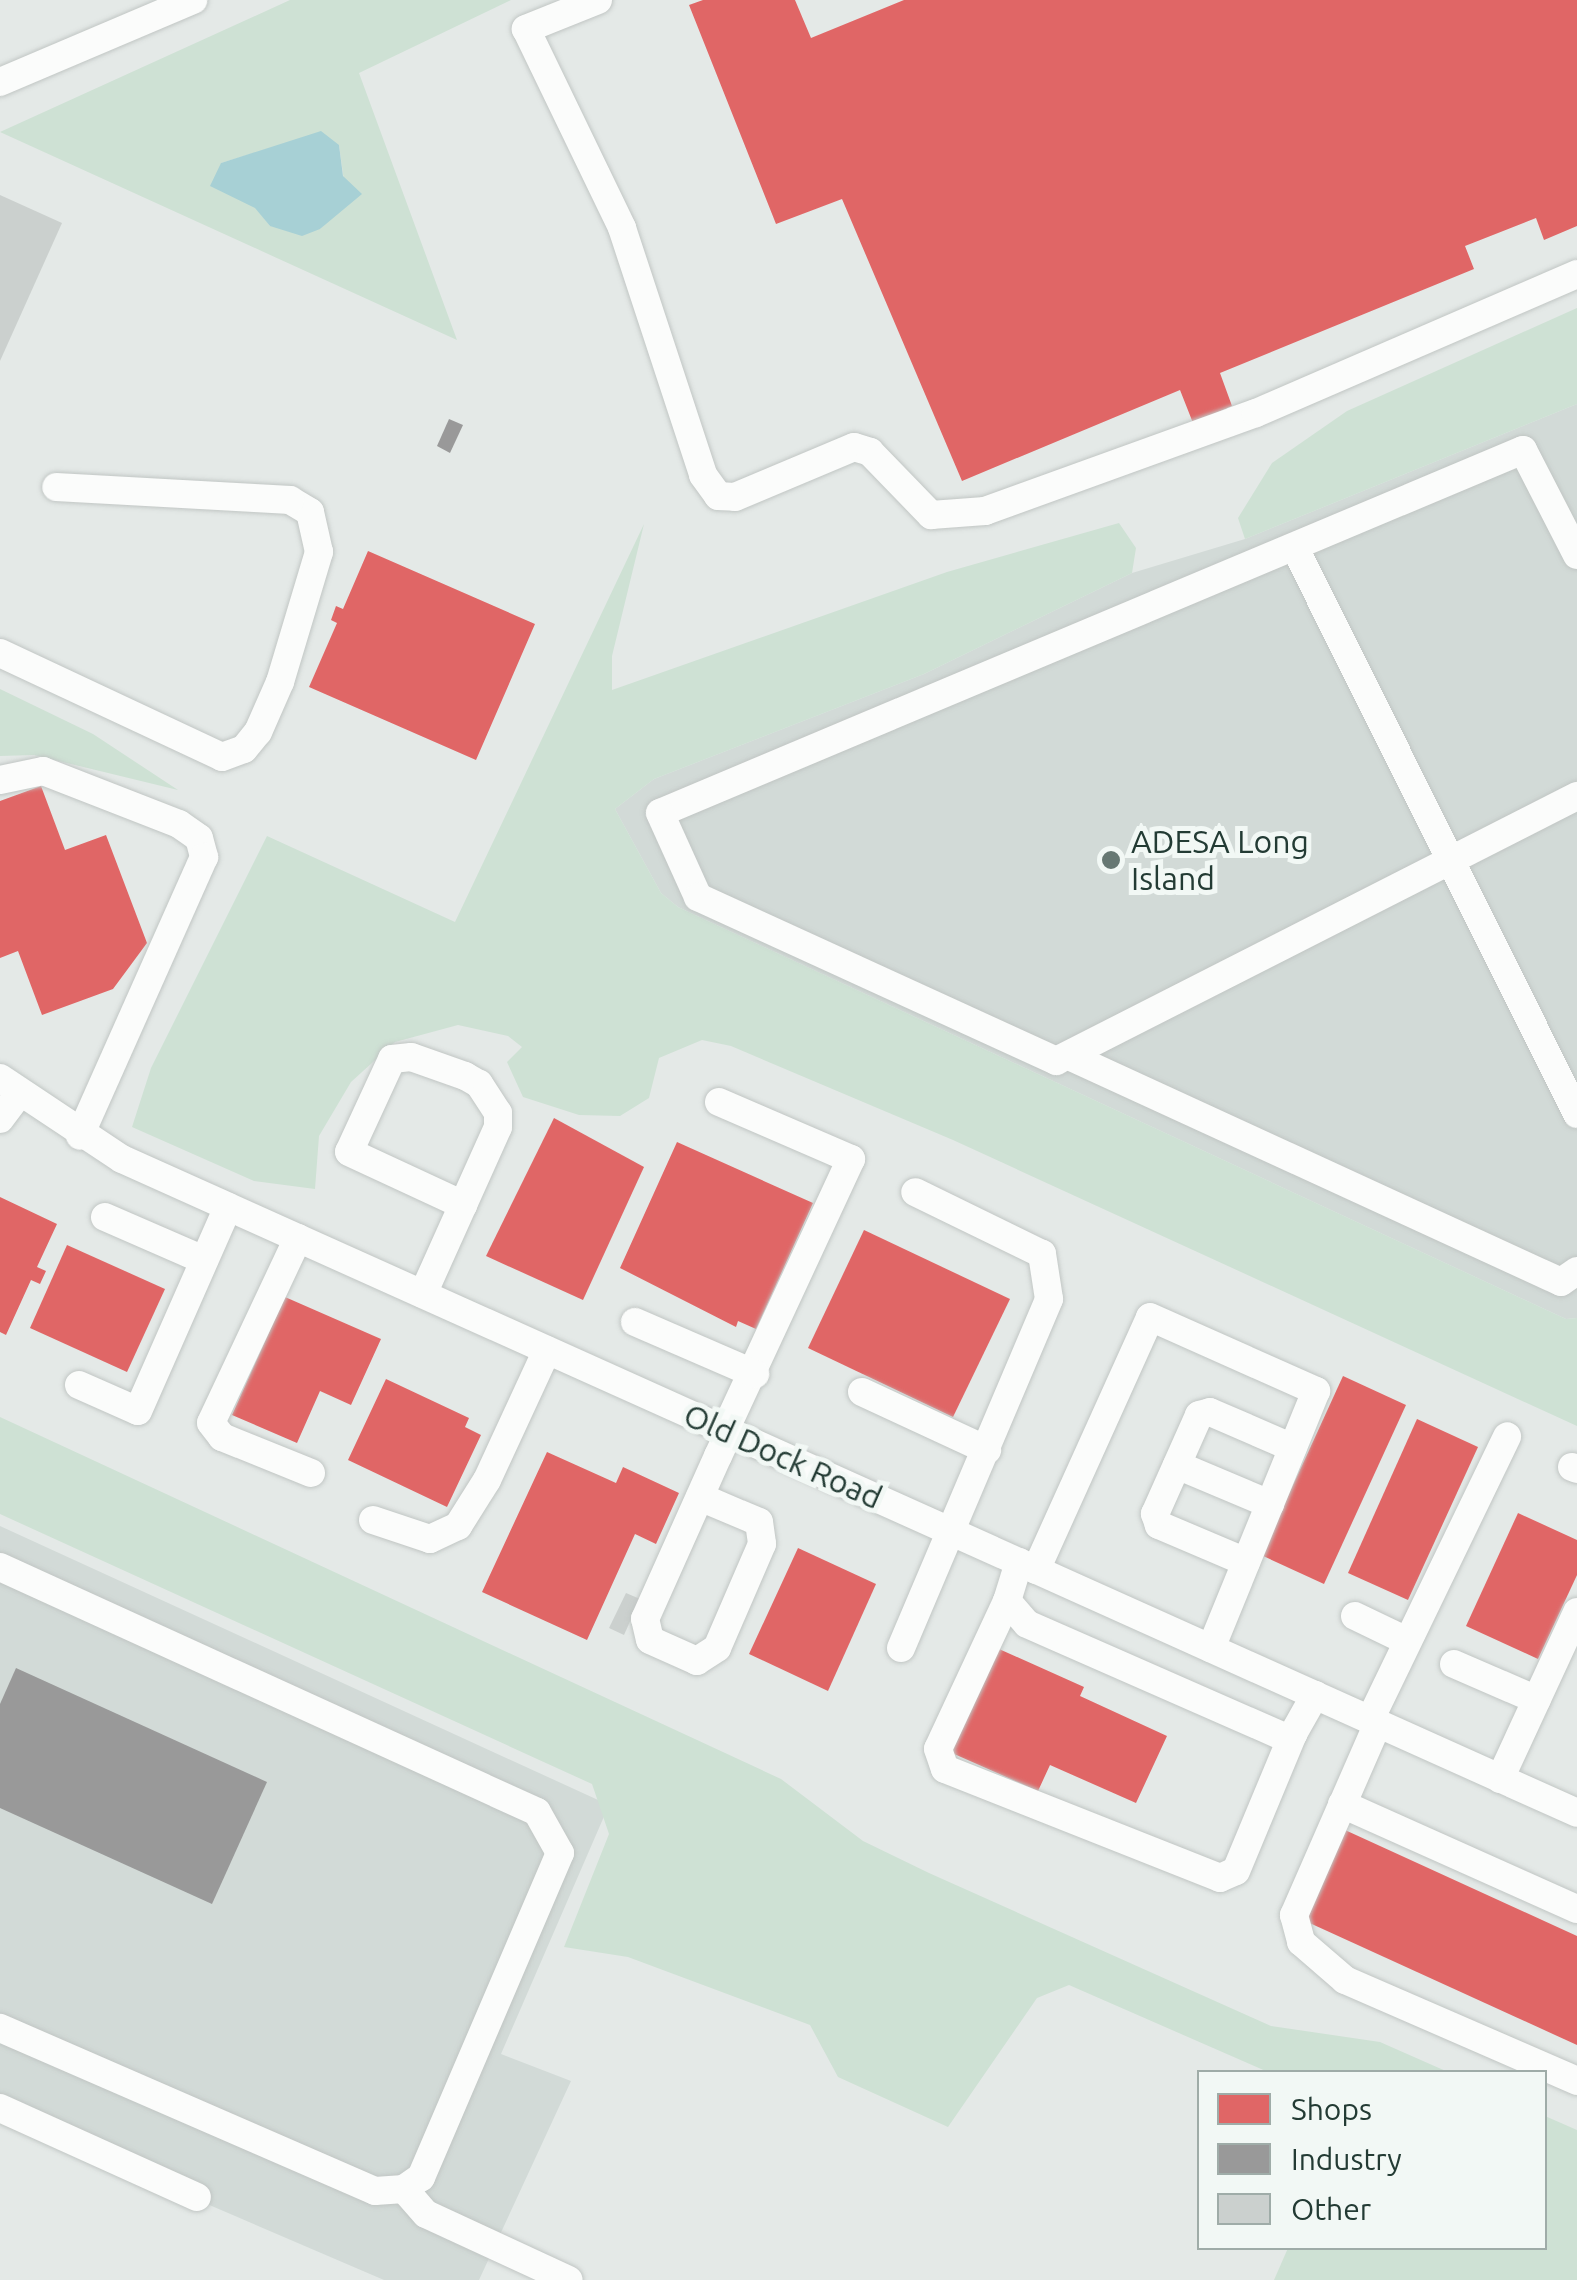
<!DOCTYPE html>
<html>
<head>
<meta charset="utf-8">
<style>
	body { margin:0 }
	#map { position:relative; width:1577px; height:2280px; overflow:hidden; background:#e4e9e7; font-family:Ubuntu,sans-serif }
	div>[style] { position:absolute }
	.built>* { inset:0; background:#d2dad7 }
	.green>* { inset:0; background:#cee1d4 }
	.water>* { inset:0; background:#a7d0d5 }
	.shops>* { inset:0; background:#e06666 }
	.industry>* { inset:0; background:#999 }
	.building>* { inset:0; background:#cbd0ce }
	.roads { filter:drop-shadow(0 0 2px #c1c6c4) drop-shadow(0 0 2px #c1c6c4) }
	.minor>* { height:28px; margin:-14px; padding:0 14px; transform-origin:14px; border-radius:14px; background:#fbfcfb }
	.dots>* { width:28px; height:28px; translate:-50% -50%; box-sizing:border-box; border:5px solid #f2f8f5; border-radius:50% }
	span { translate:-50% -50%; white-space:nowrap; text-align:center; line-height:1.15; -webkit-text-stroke:10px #f2f8f5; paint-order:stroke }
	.poi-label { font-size:32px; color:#233b34 }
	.left { translate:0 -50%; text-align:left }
	.street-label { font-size:32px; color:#233b34 }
	.legend { position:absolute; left:1197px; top:2070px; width:350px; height:180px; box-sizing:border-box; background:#f2f8f5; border:2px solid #9faca8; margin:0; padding:12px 18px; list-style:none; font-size:30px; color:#233b34 }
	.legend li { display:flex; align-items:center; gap:20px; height:50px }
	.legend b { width:50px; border:2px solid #9faca8 }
</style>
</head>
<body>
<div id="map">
	<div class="built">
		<div style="clip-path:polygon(1577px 404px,1577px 1318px,1566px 1319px,678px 907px,661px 893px,615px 809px,654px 779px,924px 674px,1132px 573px,1245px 539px)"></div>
		<div style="clip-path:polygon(0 1526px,609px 1805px,501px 2054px,571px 2081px,479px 2280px,384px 2280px,0 2115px)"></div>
	</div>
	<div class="green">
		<div style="clip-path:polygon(evenodd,290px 0,511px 0,359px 73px,457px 340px,0 132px,290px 0,293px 141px,339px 145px,347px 203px,320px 229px,270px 226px,221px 163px,293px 141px)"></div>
		<div style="clip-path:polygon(1577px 308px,1577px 404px,1245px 539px,1238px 518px,1272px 463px,1347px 411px)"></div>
		<div style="clip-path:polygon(1119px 523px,1136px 548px,1132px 573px,924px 674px,654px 779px,615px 809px,661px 893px,678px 907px,1566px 1319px,1577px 1318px,1577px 1426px,953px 1140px,731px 1046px,702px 1040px,659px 1058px,649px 1098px,620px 1116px,579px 1115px,523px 1097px,507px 1062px,522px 1047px,508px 1036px,458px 1025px,395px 1042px,351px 1082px,319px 1136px,315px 1189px,254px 1181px,132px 1127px,151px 1068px,267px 836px,455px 922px,644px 524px,612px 656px,612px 690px,947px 572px)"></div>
		<div style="clip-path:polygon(0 689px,93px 734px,178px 790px,34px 755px,0 756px)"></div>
		<div style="clip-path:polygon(0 1417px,781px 1779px,863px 1841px,929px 1873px,1271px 2026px,1380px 2042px,1448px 2072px,1268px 2072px,1069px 1985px,1037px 1998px,948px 2127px,838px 2077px,810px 2025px,628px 1957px,564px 1947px,609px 1834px,592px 1784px,0 1514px)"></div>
		<div style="clip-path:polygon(1545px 2116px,1577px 2130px,1577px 2280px,1274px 2280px,1288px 2248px,1544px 2248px)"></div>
	</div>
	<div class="water">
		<div style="clip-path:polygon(321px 131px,339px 145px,343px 176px,362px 194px,320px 229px,302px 236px,270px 226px,255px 208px,210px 186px,221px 163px)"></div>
	</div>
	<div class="shops">
		<div style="clip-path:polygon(703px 0,795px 0,811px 38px,904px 0,1577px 0,1577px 226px,1544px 240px,1536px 218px,1465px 246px,1474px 269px,1220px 373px,1232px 406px,1193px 423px,1180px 390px,962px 481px,842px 199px,776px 224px,689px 5px)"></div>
		<div style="clip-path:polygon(368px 551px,535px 624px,476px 760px,309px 687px,337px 623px,331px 620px,336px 606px,343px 609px)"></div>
		<div style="clip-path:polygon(41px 786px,65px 850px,106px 835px,147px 943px,113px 989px,42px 1015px,18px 951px,0 958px,0 801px)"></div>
		<div style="clip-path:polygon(554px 1118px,644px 1167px,583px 1300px,486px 1256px)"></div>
		<div style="clip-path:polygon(677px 1142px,813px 1203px,756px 1329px,738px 1321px,736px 1327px,620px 1268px)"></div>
		<div style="clip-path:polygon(0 1197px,57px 1224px,37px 1267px,46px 1271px,40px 1284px,31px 1280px,6px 1335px,0 1332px)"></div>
		<div style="clip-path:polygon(864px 1230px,1010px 1299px,953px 1417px,808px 1348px)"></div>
		<div style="clip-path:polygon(67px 1245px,165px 1289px,127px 1372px,30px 1328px)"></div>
		<div style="clip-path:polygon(285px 1297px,381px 1339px,351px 1405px,320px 1391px,297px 1443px,232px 1415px)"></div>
		<div style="clip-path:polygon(1343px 1376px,1406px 1405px,1324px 1584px,1261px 1555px)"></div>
		<div style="clip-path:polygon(386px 1379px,469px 1418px,465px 1427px,481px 1435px,447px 1507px,348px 1460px)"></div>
		<div style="clip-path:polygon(1417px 1419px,1478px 1447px,1408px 1600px,1348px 1573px)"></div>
		<div style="clip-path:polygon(547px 1452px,616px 1483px,623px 1467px,679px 1493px,656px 1544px,635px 1534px,587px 1640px,482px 1592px)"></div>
		<div style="clip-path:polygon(1518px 1513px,1577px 1540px,1577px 1575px,1538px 1659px,1466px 1626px)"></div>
		<div style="clip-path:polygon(798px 1548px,876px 1584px,828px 1691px,749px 1654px)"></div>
		<div style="clip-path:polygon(999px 1649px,1084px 1687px,1080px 1696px,1167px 1736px,1136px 1803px,1050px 1765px,1038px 1791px,945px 1750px)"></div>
		<div style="clip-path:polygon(1345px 1830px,1577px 1936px,1577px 2045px,1303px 1920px)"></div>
	</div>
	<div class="industry">
		<div style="clip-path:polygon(449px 419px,463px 425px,450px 453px,437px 446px)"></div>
		<div style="clip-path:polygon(16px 1668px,267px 1782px,212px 1904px,0 1808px,0 1704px)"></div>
	</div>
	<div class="building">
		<div style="clip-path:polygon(0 195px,62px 223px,0 361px)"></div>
		<div style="clip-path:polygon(626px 1593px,640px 1599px,624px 1635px,609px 1628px)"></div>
	</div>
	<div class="roads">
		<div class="minor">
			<div style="left:598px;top:0;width:78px;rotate:158.1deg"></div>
			<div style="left:526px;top:29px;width:221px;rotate:64.2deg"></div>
			<div style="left:622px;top:228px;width:260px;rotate:71.8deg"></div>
			<div style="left:703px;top:475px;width:26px;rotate:54deg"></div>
			<div style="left:718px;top:496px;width:17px;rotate:3deg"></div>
			<div style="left:735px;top:497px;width:129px;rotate:-22.8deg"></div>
			<div style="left:854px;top:447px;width:17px;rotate:17deg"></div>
			<div style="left:870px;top:452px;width:88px;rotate:45.9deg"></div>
			<div style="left:931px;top:515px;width:54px;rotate:-4.2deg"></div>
			<div style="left:985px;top:511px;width:288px;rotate:-19.9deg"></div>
			<div style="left:1256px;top:413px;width:350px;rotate:-23.4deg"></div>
			<div style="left:0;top:82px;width:210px;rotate:-23deg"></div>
			<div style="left:1296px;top:550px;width:630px;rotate:63.52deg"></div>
			<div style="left:1577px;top:555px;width:118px;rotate:-117.2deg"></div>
			<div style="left:1523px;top:450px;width:936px;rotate:157.19deg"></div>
			<div style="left:660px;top:813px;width:92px;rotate:65.7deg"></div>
			<div style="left:698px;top:897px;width:394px;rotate:24.6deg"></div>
			<div style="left:1056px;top:1061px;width:585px;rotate:-26.96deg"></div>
			<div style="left:0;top:653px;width:245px;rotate:25.1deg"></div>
			<div style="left:222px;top:757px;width:23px;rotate:-20deg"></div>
			<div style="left:244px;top:749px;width:22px;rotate:-51deg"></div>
			<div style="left:258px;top:732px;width:55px;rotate:-66.3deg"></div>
			<div style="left:280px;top:682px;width:136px;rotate:-73.3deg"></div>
			<div style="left:319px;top:552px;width:41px;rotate:-102.7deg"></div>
			<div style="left:310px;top:512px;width:23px;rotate:-149deg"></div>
			<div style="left:290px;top:500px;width:234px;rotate:-176.8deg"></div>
			<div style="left:0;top:780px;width:44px;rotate:-11.8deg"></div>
			<div style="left:43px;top:771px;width:146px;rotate:21.3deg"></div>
			<div style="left:179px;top:824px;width:24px;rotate:35deg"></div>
			<div style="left:199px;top:838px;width:20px;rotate:75deg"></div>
			<div style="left:204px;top:857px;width:305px;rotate:114deg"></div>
			<div style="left:1069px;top:1056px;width:541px;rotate:24.67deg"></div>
			<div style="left:1561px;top:1282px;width:19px;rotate:-35deg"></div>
			<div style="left:0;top:1078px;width:146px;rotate:33.6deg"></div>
			<div style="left:122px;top:1159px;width:1595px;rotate:24.2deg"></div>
			<div style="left:719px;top:1102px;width:144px;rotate:23.4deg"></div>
			<div style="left:851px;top:1159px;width:299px;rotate:114.9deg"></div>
			<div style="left:0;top:1119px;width:30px;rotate:-53deg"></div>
			<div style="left:105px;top:1217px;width:108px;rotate:23.5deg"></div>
			<div style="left:298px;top:1238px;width:204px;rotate:115.2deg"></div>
			<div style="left:211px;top:1423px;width:18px;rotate:52deg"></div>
			<div style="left:222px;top:1437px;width:96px;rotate:22deg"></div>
			<div style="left:423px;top:1294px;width:183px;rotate:-65.8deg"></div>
			<div style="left:498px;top:1127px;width:14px;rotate:-90deg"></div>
			<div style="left:498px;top:1113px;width:35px;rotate:-123deg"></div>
			<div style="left:479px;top:1084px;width:16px;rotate:-150deg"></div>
			<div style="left:465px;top:1076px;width:57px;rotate:-160.6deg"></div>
			<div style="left:411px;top:1057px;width:19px;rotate:174deg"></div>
			<div style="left:392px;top:1059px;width:102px;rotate:114.8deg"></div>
			<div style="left:349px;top:1152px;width:126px;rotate:24.9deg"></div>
			<div style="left:635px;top:1322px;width:131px;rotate:23.4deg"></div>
			<div style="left:79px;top:1385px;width:64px;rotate:23.8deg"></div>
			<div style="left:138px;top:1411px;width:223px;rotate:-66.2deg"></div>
			<div style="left:862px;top:1392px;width:138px;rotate:24.9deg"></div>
			<div style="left:1177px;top:1465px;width:101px;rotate:22.8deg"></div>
			<div style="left:1572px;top:1467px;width:5px;rotate:22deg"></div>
			<div style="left:700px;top:1497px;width:64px;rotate:23deg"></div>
			<div style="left:759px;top:1522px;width:22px;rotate:82deg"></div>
			<div style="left:762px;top:1544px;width:113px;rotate:113.4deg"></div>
			<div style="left:717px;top:1648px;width:24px;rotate:147deg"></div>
			<div style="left:697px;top:1661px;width:51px;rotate:-155.9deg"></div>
			<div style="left:650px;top:1640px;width:22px;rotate:-103deg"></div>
			<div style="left:645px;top:1619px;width:179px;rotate:-65.9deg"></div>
			<div style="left:718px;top:1456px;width:26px;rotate:-65deg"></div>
			<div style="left:373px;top:1520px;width:60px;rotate:18.4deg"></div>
			<div style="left:430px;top:1539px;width:31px;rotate:-25deg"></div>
			<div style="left:458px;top:1526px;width:54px;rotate:-57.8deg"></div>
			<div style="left:487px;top:1480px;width:143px;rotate:-65.2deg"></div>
			<div style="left:1019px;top:1562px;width:41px;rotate:107.1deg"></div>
			<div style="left:1007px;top:1601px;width:30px;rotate:49deg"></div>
			<div style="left:1027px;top:1624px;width:282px;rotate:23.7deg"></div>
			<div style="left:1285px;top:1737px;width:9px;rotate:-21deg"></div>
			<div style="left:1293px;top:1734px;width:45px;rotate:-60.6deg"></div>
			<div style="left:1246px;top:1562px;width:95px;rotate:-157deg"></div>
			<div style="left:1159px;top:1525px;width:12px;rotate:-110deg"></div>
			<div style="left:1155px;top:1514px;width:108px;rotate:-66deg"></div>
			<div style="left:1199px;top:1415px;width:11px;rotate:-15deg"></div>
			<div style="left:1210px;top:1412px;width:90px;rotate:23.4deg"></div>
			<div style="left:0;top:1567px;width:590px;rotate:24.52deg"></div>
			<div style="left:537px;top:1812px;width:47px;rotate:60.7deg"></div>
			<div style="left:560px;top:1853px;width:353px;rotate:113.2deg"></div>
			<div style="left:421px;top:2177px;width:21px;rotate:145deg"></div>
			<div style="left:404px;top:2189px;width:29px;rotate:176deg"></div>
			<div style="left:375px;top:2191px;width:409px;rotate:-156.5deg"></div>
			<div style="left:1036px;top:1570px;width:277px;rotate:-65.7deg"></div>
			<div style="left:1150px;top:1317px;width:182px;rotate:24deg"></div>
			<div style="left:1316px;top:1391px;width:278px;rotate:112.2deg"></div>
			<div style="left:1007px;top:1601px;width:163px;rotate:115deg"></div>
			<div style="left:938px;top:1749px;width:21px;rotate:71deg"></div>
			<div style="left:945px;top:1769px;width:296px;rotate:21.6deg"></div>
			<div style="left:1220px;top:1878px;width:17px;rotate:-24deg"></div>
			<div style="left:1236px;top:1871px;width:148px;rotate:-67.4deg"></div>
			<div style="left:1355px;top:1616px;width:58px;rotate:25.7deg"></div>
			<div style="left:901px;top:1648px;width:379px;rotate:-67deg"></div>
			<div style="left:1049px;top:1299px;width:46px;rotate:-98.8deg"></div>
			<div style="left:1042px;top:1254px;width:141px;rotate:-154deg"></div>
			<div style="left:1454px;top:1664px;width:90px;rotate:23.4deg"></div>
			<div style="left:1370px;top:1720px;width:315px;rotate:-64.2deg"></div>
			<div style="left:1378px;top:1723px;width:210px;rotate:113.6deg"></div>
			<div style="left:1294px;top:1915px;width:28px;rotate:75deg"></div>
			<div style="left:1301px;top:1942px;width:58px;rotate:40.8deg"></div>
			<div style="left:1345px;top:1980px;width:253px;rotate:23.5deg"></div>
			<div style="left:1500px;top:1779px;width:184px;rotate:-65.2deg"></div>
			<div style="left:1342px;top:1804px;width:257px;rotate:24.1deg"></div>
			<div style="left:0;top:2108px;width:216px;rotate:24.3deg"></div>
			<div style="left:404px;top:2189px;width:33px;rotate:49deg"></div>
			<div style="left:426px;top:2214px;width:157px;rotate:24.8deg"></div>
		</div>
	</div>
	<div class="dots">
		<div style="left:1111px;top:860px;background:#677873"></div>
	</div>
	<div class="poi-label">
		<span class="left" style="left:1131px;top:860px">ADESA Long<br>Island</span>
	</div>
	<div class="street-label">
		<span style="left:783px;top:1456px;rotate:24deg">Old Dock Road</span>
	</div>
	<ul class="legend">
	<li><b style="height:28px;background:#e06666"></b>Shops</li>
	<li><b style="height:28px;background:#999"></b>Industry</li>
	<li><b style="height:28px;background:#cbd0ce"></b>Other</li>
	</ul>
</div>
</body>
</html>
